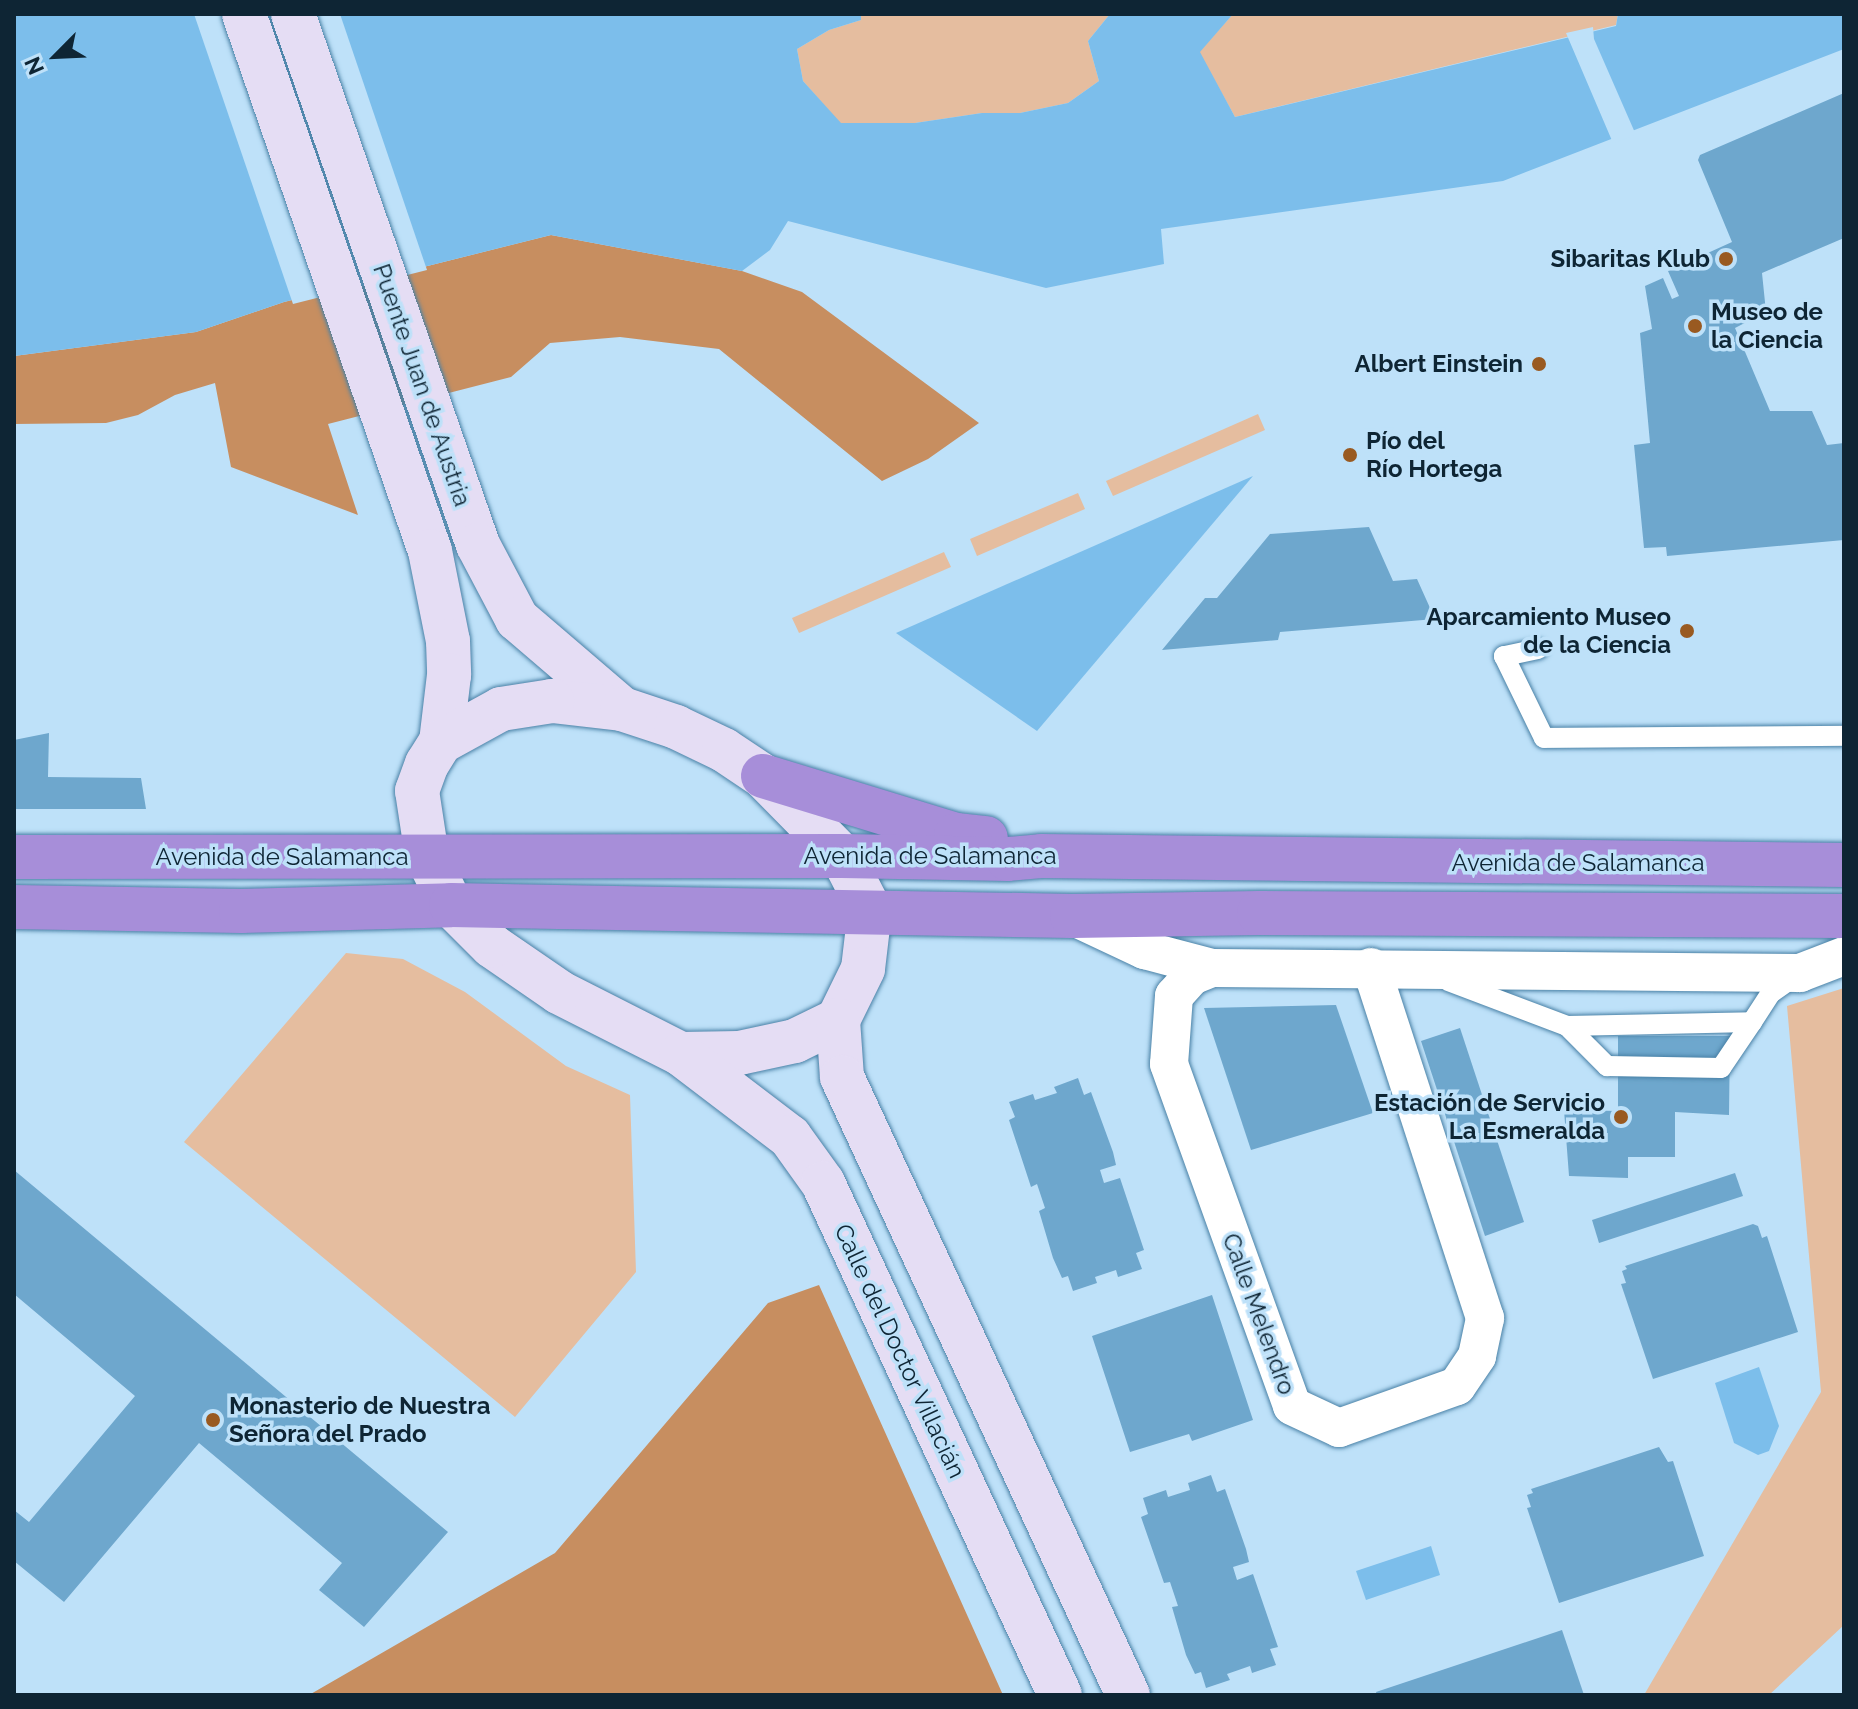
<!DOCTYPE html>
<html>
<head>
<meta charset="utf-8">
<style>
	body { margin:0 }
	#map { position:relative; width:1858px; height:1709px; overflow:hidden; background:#bee1f9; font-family:Raleway,sans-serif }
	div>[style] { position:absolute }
	.green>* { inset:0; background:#e5bd9f }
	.forest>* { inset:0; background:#c78e60 }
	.water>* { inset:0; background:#7cbeeb }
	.pier>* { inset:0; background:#bee1f9 }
	.building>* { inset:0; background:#6ea7cd }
	.roads { filter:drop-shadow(0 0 2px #4981a6) drop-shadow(0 0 2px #4981a6) }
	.lane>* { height:20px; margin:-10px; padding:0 10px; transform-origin:10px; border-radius:10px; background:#fff }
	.street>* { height:38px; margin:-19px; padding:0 19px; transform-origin:19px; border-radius:19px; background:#fff }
	.secondary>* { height:44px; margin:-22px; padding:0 22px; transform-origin:22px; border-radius:22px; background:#e5ddf4 }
	.highway>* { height:44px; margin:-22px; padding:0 22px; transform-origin:22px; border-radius:22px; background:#a78ed9 }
	.dots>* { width:22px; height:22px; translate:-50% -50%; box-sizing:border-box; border:4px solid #bee1f9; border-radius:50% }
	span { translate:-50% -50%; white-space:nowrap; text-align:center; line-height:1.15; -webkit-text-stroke:7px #bee1f9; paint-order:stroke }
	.poi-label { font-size:24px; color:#0e2534; font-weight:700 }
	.right { translate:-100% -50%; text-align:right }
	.left { translate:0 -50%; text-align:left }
	.street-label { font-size:24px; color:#0e2534 }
	.frame { position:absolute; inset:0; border:16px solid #0e2534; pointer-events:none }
	.north { position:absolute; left:16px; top:16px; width:80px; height:80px; -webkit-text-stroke:6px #bee1f9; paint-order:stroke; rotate:246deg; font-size:22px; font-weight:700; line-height:32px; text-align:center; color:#0e2534 }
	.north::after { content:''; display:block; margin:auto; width:28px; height:36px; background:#0e2534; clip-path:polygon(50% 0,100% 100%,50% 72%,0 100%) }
</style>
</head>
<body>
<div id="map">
	<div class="green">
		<div style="clip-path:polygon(861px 14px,1110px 14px,1088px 41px,1099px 81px,1068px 103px,1020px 113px,982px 113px,915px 123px,840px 123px,803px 81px,797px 49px,829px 30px,861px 20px)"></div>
		<div style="clip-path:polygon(1233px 14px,1618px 14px,1616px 25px,1235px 117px,1199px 52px)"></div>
		<div style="clip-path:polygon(1258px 414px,1265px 430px,1113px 496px,1106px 481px)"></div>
		<div style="clip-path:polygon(1078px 493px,1085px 509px,977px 556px,970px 539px)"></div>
		<div style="clip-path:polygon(944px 552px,951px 567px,799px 633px,792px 618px)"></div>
		<div style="clip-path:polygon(346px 953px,403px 959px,465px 992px,566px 1066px,630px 1095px,636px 1272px,515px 1417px,184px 1142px)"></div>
		<div style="clip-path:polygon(1844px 988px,1844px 1625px,1769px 1695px,1644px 1695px,1821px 1392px,1787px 1006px)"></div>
	</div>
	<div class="forest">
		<div style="clip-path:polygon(551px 235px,742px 271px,802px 292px,979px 423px,928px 459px,882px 481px,719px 349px,620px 337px,550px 343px,511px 377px,328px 424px,358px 515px,231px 467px,215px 383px,175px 395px,138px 415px,106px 423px,14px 424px,14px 356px,196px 332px,284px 302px)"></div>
		<div style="clip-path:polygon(819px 1285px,1003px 1695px,309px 1695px,555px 1553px,768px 1303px)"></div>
	</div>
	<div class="water">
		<div style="clip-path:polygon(14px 14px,861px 14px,861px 20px,829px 30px,797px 49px,803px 81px,841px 123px,915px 123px,982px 113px,1020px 113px,1068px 103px,1099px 81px,1088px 41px,1110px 14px,1233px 14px,1200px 52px,1235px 117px,1616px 26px,1618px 14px,1844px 14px,1844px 49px,1503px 181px,1161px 229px,1164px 264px,1046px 288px,788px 221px,770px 250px,742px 271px,551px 235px,284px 302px,196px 332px,14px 356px)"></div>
		<div style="clip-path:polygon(1253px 476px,1037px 731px,896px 633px)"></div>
		<div style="clip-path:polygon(1759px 1367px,1779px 1426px,1769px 1451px,1758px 1455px,1734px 1443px,1715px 1383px)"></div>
		<div style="clip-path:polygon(1431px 1546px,1440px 1575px,1366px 1600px,1356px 1571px)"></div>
	</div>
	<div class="pier">
		<div style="clip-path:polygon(194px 14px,340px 14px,427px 270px,293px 304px)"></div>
		<div style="clip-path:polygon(1593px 27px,1594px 39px,1636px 135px,1613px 143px,1566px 33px)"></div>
	</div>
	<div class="building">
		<div style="clip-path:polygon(1844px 93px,1844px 238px,1762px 273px,1766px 312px,1735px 328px,1770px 411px,1812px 411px,1827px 445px,1844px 443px,1844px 540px,1667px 556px,1666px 547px,1644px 548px,1634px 445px,1650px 443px,1640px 333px,1652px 329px,1645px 286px,1663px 278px,1672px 299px,1679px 296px,1668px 271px,1732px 242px,1698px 160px,1700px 155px)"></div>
		<div style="clip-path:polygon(1369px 527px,1393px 581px,1417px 579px,1435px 619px,1280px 632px,1278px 640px,1162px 650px,1205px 598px,1217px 598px,1270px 534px)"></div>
		<div style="clip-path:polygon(49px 733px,48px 777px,141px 778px,146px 809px,14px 809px,14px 740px)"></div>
		<div style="clip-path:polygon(1336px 1005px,1373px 1113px,1251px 1150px,1204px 1008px)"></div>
		<div style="clip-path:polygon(1460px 1028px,1524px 1222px,1485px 1236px,1421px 1041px)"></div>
		<div style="clip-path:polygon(1618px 1036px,1730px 1036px,1729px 1115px,1675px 1112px,1675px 1157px,1628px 1157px,1628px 1178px,1569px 1176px,1564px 1110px,1618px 1111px)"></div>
		<div style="clip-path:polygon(1078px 1078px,1084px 1095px,1091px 1092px,1113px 1152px,1116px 1165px,1100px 1170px,1104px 1183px,1120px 1178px,1144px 1250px,1136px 1253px,1142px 1269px,1118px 1277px,1116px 1270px,1095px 1277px,1097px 1283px,1073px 1291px,1068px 1276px,1062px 1278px,1053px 1258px,1039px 1211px,1045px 1208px,1037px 1184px,1031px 1187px,1009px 1120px,1015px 1117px,1009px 1102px,1033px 1094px,1035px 1100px,1057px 1093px,1054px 1087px)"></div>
		<div style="clip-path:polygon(14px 1170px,448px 1532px,364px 1627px,319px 1590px,342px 1563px,199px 1443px,64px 1602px,14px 1561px,14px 1510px,29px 1522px,135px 1396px,14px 1294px)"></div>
		<div style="clip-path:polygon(1735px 1173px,1743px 1196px,1599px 1243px,1592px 1220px)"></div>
		<div style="clip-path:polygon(1753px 1224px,1758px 1226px,1762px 1238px,1767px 1236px,1798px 1332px,1653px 1379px,1621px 1284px,1626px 1283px,1622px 1271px,1627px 1269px,1625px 1266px)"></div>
		<div style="clip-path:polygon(1212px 1295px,1253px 1420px,1192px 1441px,1189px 1434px,1130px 1452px,1092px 1336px)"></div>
		<div style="clip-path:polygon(1659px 1447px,1668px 1462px,1673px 1461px,1704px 1556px,1559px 1603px,1527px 1508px,1531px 1507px,1527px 1495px,1533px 1493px,1531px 1489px)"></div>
		<div style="clip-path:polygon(1211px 1475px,1217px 1492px,1225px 1489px,1246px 1549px,1249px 1562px,1233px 1567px,1237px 1580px,1253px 1574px,1278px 1647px,1270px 1649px,1276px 1665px,1252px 1673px,1250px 1666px,1227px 1674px,1230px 1680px,1206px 1688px,1201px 1672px,1195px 1674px,1186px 1655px,1172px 1607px,1178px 1606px,1170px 1582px,1164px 1583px,1141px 1517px,1148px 1514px,1143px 1498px,1166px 1490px,1168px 1497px,1190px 1490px,1188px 1483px)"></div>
		<div style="clip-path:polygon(1562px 1630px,1584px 1695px,1377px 1695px,1376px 1692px)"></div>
	</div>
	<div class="roads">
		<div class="lane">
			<div style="left:1538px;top:649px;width:35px;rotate:168deg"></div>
			<div style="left:1504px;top:656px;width:91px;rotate:64deg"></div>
			<div style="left:1544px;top:738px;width:300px;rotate:-0.4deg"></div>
			<div style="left:1448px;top:981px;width:127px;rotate:20.7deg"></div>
			<div style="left:1567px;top:1026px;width:185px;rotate:-1.2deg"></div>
			<div style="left:1752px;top:1022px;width:35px;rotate:-57deg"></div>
			<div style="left:1771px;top:993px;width:29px;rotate:-35deg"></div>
			<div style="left:1567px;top:1026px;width:57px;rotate:45deg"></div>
			<div style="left:1607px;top:1066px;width:114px;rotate:1deg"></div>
			<div style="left:1721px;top:1068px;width:55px;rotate:-56deg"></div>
		</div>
		<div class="street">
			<div style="left:1072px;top:916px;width:80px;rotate:25.3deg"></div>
			<div style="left:1144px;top:950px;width:70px;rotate:14.8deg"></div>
			<div style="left:1212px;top:968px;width:588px;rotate:0.49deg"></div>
			<div style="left:1800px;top:973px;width:47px;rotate:-21.1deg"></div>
			<div style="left:1212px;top:968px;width:22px;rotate:158deg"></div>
			<div style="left:1192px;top:976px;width:27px;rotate:132deg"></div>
			<div style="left:1174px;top:996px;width:68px;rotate:94.2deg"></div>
			<div style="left:1169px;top:1064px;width:363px;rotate:70.2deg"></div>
			<div style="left:1292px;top:1406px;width:52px;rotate:25.1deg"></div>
			<div style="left:1339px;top:1428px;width:125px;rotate:-19.6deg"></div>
			<div style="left:1457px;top:1386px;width:36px;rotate:-56deg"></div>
			<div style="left:1477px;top:1356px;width:39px;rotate:-78deg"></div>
			<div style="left:1485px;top:1318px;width:369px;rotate:-108deg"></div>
		</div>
		<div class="secondary">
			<div style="left:244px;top:14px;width:568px;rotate:70.9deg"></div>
			<div style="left:430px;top:551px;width:92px;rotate:78.7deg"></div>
			<div style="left:448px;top:641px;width:34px;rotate:88deg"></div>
			<div style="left:449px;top:675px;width:67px;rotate:96.8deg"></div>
			<div style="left:293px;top:14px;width:562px;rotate:70.79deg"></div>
			<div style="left:478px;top:545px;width:84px;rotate:62.2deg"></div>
			<div style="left:517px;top:619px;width:138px;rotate:40.6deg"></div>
			<div style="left:552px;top:701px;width:70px;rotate:6.5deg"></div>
			<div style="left:622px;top:709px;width:57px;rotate:18.4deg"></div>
			<div style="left:676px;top:727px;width:53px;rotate:25.6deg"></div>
			<div style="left:724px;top:750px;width:47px;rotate:33.7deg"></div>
			<div style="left:763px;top:776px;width:112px;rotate:45.4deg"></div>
			<div style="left:842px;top:856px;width:61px;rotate:62.6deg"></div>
			<div style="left:870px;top:910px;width:59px;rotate:96.8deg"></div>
			<div style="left:863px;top:969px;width:57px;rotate:116.1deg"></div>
			<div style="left:838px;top:1020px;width:48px;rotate:154deg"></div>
			<div style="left:795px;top:1041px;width:57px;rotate:167.9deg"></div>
			<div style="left:739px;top:1053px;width:58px;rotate:179deg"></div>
			<div style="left:681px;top:1054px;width:137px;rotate:-153.1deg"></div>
			<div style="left:559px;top:992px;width:81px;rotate:-145.5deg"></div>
			<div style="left:492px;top:946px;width:58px;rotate:-135deg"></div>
			<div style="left:451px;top:905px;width:55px;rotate:-116.1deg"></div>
			<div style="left:427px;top:856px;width:66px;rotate:-98.7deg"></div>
			<div style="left:417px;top:791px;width:29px;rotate:-70deg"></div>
			<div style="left:427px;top:764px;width:26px;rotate:-58deg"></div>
			<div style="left:441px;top:742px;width:68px;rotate:-28.8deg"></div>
			<div style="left:501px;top:709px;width:52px;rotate:-8.9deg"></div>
			<div style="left:838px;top:1020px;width:57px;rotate:86deg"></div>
			<div style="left:842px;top:1077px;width:681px;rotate:65.17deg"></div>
			<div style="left:681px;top:1054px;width:137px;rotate:37.3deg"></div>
			<div style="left:790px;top:1137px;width:57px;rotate:54.3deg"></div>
			<div style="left:823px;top:1183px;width:564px;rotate:65.16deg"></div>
		</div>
		<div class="highway">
			<div style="left:763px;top:776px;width:202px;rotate:17deg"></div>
			<div style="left:956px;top:835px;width:30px;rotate:6deg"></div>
			<div style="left:14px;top:857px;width:828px;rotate:-0.07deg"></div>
			<div style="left:842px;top:856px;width:166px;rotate:1deg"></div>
			<div style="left:1008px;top:859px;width:33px;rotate:-5deg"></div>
			<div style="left:1041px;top:856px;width:803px;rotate:0.64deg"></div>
			<div style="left:14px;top:907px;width:227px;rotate:1deg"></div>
			<div style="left:241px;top:911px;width:210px;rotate:-1.6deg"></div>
			<div style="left:451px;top:905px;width:621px;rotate:1.01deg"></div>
			<div style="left:1072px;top:916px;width:187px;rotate:-0.9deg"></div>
			<div style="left:1259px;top:913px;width:585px;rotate:0.29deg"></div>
		</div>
	</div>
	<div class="dots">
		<div style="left:1726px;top:259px;background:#995a21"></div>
		<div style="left:1695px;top:326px;background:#995a21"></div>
		<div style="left:1539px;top:364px;background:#995a21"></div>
		<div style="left:1350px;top:455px;background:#995a21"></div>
		<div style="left:1687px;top:631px;background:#995a21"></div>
		<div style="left:1621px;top:1117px;background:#995a21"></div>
		<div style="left:213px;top:1420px;background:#995a21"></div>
	</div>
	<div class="poi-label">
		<span class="right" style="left:1710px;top:259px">Sibaritas Klub</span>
		<span class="left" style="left:1711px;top:326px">Museo de<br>la Ciencia</span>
		<span class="right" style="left:1523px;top:364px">Albert Einstein</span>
		<span class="left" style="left:1366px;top:455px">Pío del<br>Río Hortega</span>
		<span class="right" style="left:1671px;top:631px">Aparcamiento Museo<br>de la Ciencia</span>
		<span class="right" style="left:1605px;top:1117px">Estación de Servicio<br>La Esmeralda</span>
		<span class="left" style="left:229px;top:1420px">Monasterio de Nuestra<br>Señora del Prado</span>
	</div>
	<div class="street-label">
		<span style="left:422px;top:385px;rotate:71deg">Puente Juan de Austria</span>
		<span style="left:930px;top:856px">Avenida de Salamanca</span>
		<span style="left:282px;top:857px">Avenida de Salamanca</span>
		<span style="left:1578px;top:863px">Avenida de Salamanca</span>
		<span style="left:1259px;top:1314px;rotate:70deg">Calle Melendro</span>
		<span style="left:900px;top:1351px;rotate:65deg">Calle del Doctor Villacián</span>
	</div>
	<div class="frame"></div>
	<div class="north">N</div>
</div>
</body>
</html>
